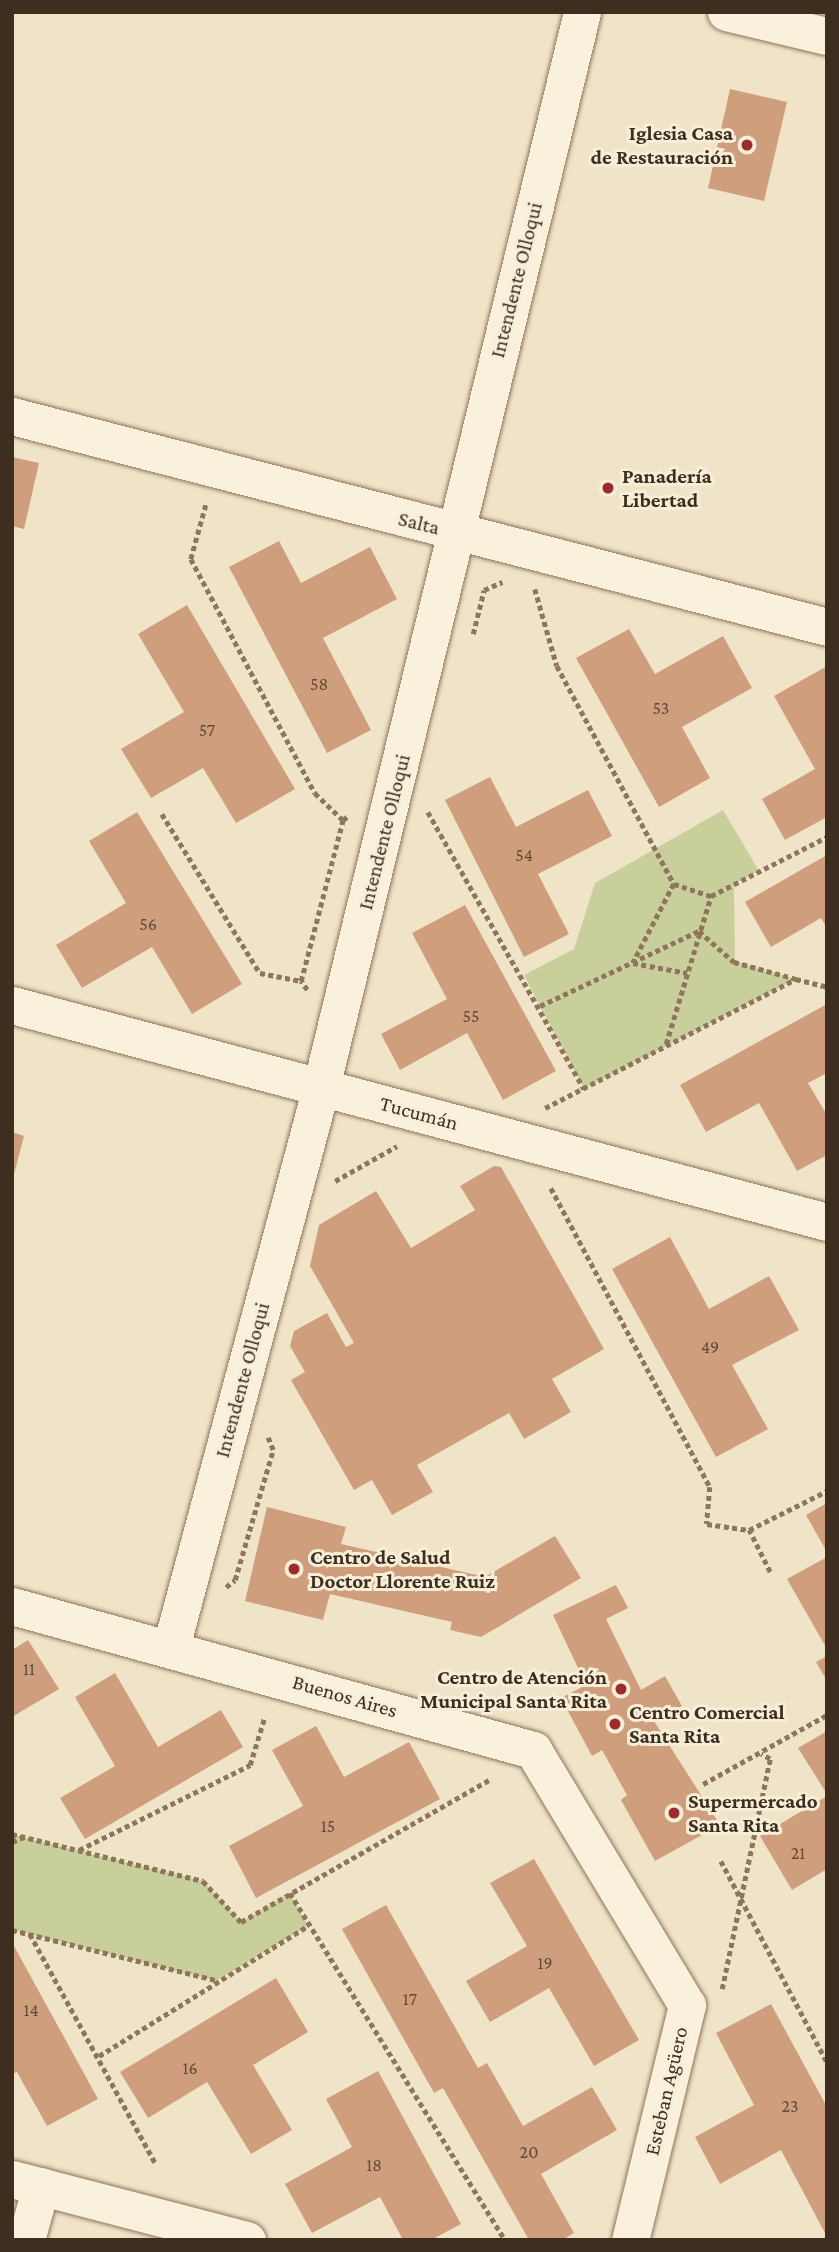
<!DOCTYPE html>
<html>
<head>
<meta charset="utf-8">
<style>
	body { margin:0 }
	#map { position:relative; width:839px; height:2252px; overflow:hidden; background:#f0e4c8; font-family:"Crimson Pro",serif }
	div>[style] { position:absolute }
	.green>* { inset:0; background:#c9cf9b }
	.building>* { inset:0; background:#cf9f7d }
	.path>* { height:4.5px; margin-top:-2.25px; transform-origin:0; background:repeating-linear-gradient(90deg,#8d765c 0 5px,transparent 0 8.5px) }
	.roads { filter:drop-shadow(0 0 2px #8d765c) drop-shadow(0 0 2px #8d765c) }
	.street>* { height:37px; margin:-18.5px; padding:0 18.5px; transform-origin:18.5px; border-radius:18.5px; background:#faf1dc }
	.dots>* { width:19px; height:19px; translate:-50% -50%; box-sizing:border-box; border:4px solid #f7eed8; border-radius:50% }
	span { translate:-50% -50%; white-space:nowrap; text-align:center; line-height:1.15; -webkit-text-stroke:6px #f7eed8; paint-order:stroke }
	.number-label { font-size:18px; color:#624a37 }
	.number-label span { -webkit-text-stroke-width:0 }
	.poi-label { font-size:21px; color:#3d2e20; font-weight:700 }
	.right { translate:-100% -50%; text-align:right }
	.left { translate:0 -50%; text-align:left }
	.street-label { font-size:21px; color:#3d2e20 }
	.frame { position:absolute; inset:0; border:14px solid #3d2e20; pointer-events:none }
</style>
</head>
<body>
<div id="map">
	<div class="green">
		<div style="clip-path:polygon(723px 810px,759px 871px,734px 884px,735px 961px,796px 979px,584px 1089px,524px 975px,574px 949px,595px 883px)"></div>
		<div style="clip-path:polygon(12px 1834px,203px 1881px,241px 1922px,290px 1893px,308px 1926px,216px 1981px,12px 1930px)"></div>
	</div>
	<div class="building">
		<div style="clip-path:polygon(730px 89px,787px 102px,764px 201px,708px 188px)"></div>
		<div style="clip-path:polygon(12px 457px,39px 463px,24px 529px,12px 526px)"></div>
		<div style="clip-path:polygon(279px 541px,301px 583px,370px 547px,397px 599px,323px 638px,371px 730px,327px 753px,229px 567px)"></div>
		<div style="clip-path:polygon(187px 605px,295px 789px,236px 823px,203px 768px,151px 798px,121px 749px,184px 712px,138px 634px)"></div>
		<div style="clip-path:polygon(629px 629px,655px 674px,723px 636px,752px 688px,682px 727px,710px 778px,659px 807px,576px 658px)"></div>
		<div style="clip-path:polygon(827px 666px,827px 817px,785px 840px,762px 799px,815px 769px,774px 696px)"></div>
		<div style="clip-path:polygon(490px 777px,516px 827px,588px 790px,612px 836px,538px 874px,569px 934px,524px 957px,445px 800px)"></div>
		<div style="clip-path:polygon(137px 812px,242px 984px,192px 1014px,152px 947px,82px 988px,56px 945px,126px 903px,89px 841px)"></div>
		<div style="clip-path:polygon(827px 855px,827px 928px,821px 918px,771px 947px,745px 902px)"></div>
		<div style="clip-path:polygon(465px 905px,556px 1071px,503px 1100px,467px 1033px,400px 1070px,381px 1034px,447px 999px,412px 933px)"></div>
		<div style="clip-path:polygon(827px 1004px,827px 1073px,808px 1083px,827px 1115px,827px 1155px,797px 1171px,759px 1103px,706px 1132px,680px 1085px)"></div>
		<div style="clip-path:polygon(12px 1132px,24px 1136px,13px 1178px,12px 1178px)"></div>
		<div style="clip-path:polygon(494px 1166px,501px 1167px,604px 1349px,552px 1379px,571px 1412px,524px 1439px,509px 1413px,417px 1465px,433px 1492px,392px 1515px,372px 1480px,354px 1490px,291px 1380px,305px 1372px,290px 1346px,294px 1331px,327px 1313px,346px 1347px,354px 1343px,310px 1266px,319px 1225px,376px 1191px,411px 1248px,475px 1210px,460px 1186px)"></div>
		<div style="clip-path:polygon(670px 1237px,709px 1309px,769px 1276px,799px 1330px,732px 1365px,768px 1429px,716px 1457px,612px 1269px)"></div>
		<div style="clip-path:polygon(827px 1503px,827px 1552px,806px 1515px)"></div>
		<div style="clip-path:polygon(267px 1507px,346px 1527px,341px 1544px,485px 1577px,555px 1536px,581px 1578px,481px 1637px,450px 1630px,452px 1622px,330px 1594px,323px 1620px,245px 1601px)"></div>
		<div style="clip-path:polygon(827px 1557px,827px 1649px,787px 1579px)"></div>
		<div style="clip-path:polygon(616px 1585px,628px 1608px,606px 1619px,641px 1690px,665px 1676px,682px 1706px,654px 1721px,720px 1825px,655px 1861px,621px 1800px,627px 1795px,602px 1750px,592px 1756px,561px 1698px,586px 1685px,553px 1615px)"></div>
		<div style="clip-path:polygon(28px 1640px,59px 1689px,12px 1717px,12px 1650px)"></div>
		<div style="clip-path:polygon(827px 1656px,827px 1681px,816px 1662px)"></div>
		<div style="clip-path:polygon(115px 1673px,158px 1747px,221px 1710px,243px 1747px,85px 1839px,60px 1798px,115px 1766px,75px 1697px)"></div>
		<div style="clip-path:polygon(316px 1726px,344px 1777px,409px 1742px,440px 1799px,256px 1898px,229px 1846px,303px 1806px,272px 1750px)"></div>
		<div style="clip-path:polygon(827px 1731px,827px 1794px,798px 1748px)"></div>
		<div style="clip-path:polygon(827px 1796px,827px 1869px,792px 1890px,760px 1836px)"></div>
		<div style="clip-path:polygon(534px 1859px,639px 2040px,594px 2066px,549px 1988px,490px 2022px,466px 1981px,527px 1946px,490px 1883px)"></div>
		<div style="clip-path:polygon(386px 1905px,478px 2068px,487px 2063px,523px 2126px,592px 2087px,617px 2130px,541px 2174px,574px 2233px,562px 2240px,529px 2240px,443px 2088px,434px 2093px,342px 1929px)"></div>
		<div style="clip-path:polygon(14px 1946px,98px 2099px,47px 2126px,17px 2072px,12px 2074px)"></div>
		<div style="clip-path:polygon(276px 1978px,308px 2032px,253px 2065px,292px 2130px,251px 2154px,207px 2082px,148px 2118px,120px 2072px)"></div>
		<div style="clip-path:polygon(771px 2004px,827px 2107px,827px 2237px,781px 2150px,720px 2184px,695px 2137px,754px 2105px,716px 2033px)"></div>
		<div style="clip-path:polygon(378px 2071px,461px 2224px,431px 2240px,403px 2240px,380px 2197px,312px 2233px,285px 2184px,352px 2147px,326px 2099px)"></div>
	</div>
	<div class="path">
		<div style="left:206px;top:505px;width:56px;rotate:105.5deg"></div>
		<div style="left:191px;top:559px;width:265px;rotate:62.1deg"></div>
		<div style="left:315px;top:793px;width:39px;rotate:44deg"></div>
		<div style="left:535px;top:589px;width:80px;rotate:74.1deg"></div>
		<div style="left:557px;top:666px;width:247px;rotate:61.8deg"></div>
		<div style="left:674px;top:884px;width:39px;rotate:18deg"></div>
		<div style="left:473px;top:634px;width:45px;rotate:-76deg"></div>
		<div style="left:484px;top:590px;width:20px;rotate:-24deg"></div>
		<div style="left:428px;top:812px;width:318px;rotate:60.6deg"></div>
		<div style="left:162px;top:814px;width:187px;rotate:58.4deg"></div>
		<div style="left:260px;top:973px;width:42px;rotate:11deg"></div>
		<div style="left:674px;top:884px;width:89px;rotate:117.4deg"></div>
		<div style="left:633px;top:963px;width:55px;rotate:10.5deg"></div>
		<div style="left:307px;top:990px;width:11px;rotate:-124deg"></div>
		<div style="left:301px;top:981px;width:166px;rotate:-75.4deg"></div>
		<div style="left:343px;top:820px;width:6px;rotate:-39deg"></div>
		<div style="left:540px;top:1006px;width:176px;rotate:-25.3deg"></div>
		<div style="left:699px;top:931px;width:47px;rotate:41.5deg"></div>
		<div style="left:734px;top:962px;width:64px;rotate:15.3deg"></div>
		<div style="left:666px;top:1044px;width:155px;rotate:-73.1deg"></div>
		<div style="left:711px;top:896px;width:130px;rotate:-27deg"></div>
		<div style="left:545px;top:1108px;width:282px;rotate:-27.2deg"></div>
		<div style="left:796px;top:979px;width:32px;rotate:14deg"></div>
		<div style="left:335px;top:1181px;width:71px;rotate:-29.4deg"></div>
		<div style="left:551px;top:1188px;width:339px;rotate:62deg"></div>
		<div style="left:710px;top:1487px;width:37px;rotate:95deg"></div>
		<div style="left:707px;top:1524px;width:42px;rotate:8.1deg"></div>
		<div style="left:770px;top:1572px;width:47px;rotate:-116.6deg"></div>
		<div style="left:749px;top:1530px;width:87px;rotate:-26.6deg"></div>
		<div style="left:226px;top:1587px;width:11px;rotate:-38deg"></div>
		<div style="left:235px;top:1580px;width:135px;rotate:-73.7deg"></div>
		<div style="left:273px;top:1450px;width:16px;rotate:-112deg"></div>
		<div style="left:703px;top:1784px;width:142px;rotate:-29.1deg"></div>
		<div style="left:12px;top:1834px;width:197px;rotate:13.8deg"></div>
		<div style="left:203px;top:1881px;width:56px;rotate:47.2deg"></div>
		<div style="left:241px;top:1922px;width:289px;rotate:-29.8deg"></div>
		<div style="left:12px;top:1842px;width:13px;rotate:-23deg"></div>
		<div style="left:79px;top:1850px;width:191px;rotate:-26.4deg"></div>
		<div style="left:250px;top:1765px;width:51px;rotate:-73deg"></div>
		<div style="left:721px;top:1861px;width:227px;rotate:62.2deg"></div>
		<div style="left:290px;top:1893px;width:408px;rotate:58.2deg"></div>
		<div style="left:12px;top:1930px;width:209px;rotate:13.8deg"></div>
		<div style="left:30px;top:1934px;width:262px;rotate:61.3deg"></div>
		<div style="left:722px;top:1989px;width:235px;rotate:-78.2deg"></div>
		<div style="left:770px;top:1759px;width:10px;rotate:-151deg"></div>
		<div style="left:99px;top:2056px;width:246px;rotate:-31.9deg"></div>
	</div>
	<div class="roads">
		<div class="street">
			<div style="left:726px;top:12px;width:104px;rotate:13.4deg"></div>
			<div style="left:12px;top:416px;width:842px;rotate:14.51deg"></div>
			<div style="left:12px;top:1005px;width:843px;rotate:14.91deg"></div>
			<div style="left:12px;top:1606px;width:541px;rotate:15.45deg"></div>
			<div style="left:533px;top:1750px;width:298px;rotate:58.9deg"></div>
			<div style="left:687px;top:2005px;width:242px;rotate:103.6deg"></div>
			<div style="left:171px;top:1647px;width:580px;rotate:-75deg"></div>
			<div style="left:321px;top:1087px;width:1106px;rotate:-76.35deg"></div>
			<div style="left:12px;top:2179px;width:243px;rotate:14.6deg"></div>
			<div style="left:26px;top:2240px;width:56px;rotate:-74.5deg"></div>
		</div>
	</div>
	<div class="dots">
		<div style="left:747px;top:145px;background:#9e2a2b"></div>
		<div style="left:608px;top:488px;background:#9e2a2b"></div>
		<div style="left:294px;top:1569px;background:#9e2a2b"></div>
		<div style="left:621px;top:1689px;background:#9e2a2b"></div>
		<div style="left:615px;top:1724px;background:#9e2a2b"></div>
		<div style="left:674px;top:1813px;background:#9e2a2b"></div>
	</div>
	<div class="number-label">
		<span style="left:319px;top:684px">58</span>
		<span style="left:661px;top:708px">53</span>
		<span style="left:207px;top:730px">57</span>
		<span style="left:524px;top:855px">54</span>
		<span style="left:148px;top:924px">56</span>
		<span style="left:471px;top:1016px">55</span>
		<span style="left:710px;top:1347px">49</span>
		<span style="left:29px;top:1669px">11</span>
		<span style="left:328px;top:1826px">15</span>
		<span style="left:798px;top:1853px">21</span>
		<span style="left:545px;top:1963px">19</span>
		<span style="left:410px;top:1999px">17</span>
		<span style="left:31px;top:2010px">14</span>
		<span style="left:190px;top:2068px">16</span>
		<span style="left:790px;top:2106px">23</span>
		<span style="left:529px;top:2152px">20</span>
		<span style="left:374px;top:2165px">18</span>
	</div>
	<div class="poi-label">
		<span class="right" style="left:733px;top:145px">Iglesia Casa<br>de Restauración</span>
		<span class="left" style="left:622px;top:488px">Panadería<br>Libertad</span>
		<span class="left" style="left:310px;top:1569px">Centro de Salud<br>Doctor Llorente Ruiz</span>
		<span class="right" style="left:607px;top:1689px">Centro de Atención<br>Municipal Santa Rita</span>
		<span class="left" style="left:629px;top:1724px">Centro Comercial<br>Santa Rita</span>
		<span class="left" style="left:688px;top:1813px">Supermercado<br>Santa Rita</span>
	</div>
	<div class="street-label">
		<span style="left:516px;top:280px;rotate:-76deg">Intendente Olloqui</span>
		<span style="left:419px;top:523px;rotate:14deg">Salta</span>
		<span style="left:384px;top:832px;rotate:-76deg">Intendente Olloqui</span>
		<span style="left:419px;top:1113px;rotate:15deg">Tucumán</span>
		<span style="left:242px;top:1380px;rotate:-75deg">Intendente Olloqui</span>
		<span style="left:345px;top:1696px;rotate:16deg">Buenos Aires</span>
		<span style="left:666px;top:2091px;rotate:-77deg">Esteban Agüero</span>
	</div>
	<div class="frame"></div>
</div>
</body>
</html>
